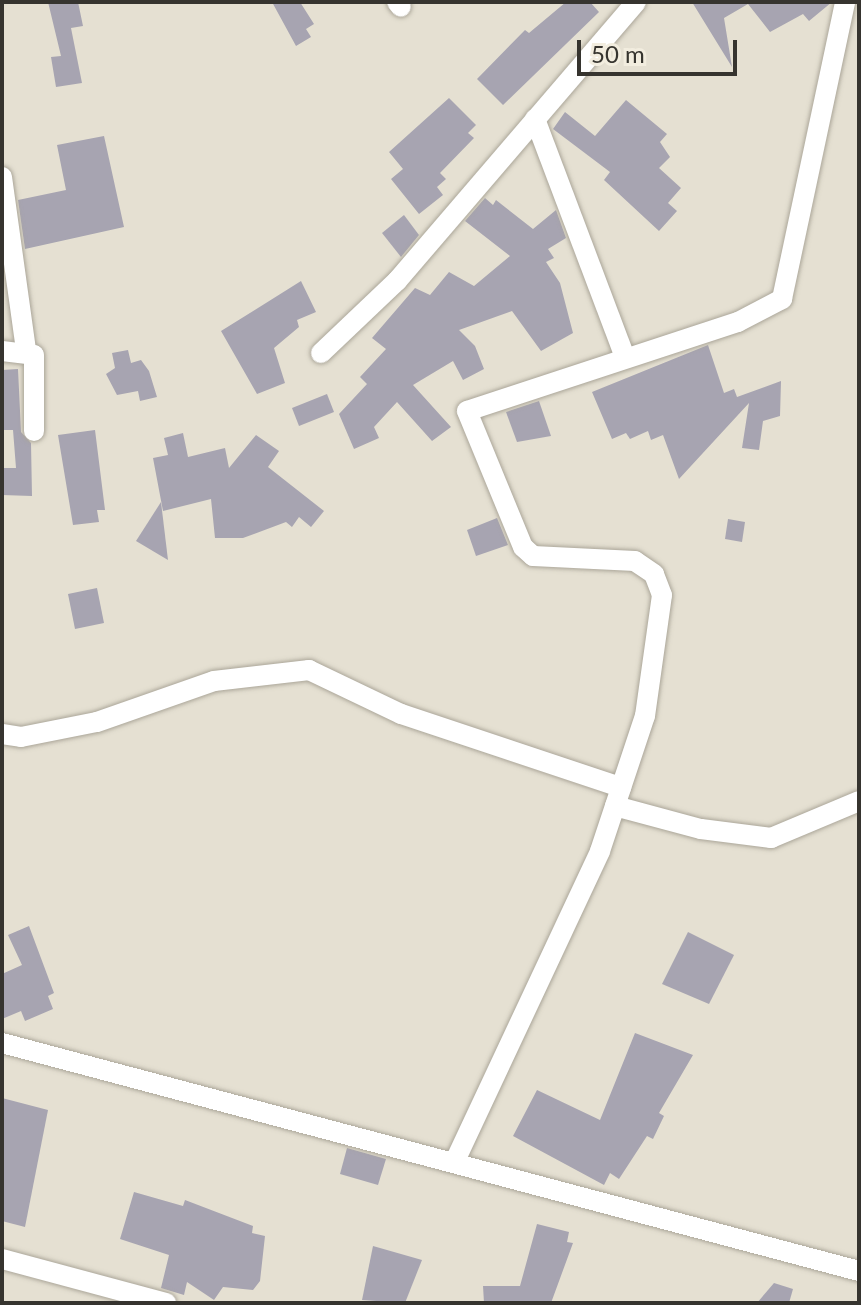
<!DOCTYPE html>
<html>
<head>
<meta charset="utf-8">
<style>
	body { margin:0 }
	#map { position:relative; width:861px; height:1305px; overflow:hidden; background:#e5e0d2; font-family:Lato,sans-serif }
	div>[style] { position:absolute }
	.building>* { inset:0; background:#a7a4b1 }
	.roads { filter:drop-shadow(0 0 2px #aba699) drop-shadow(0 0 2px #aba699) }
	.minor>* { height:20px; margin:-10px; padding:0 10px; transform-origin:10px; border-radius:10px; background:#fff }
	span { translate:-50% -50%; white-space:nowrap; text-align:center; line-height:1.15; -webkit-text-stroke:6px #f2eddf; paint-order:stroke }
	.frame { position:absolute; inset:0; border:4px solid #36342f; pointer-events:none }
	.scale { position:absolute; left:577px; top:40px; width:160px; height:36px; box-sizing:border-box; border:4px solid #36342f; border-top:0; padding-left:10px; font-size:24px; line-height:28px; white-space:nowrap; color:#36342f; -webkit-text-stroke:6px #f2eddf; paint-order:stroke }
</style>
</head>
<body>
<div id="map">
	<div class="building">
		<div style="clip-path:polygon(48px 2px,78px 2px,83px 26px,71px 28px,82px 83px,56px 87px,51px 57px,61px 56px)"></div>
		<div style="clip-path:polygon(272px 2px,300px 2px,314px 24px,306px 29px,311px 37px,296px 46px)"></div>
		<div style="clip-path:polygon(566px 2px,590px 2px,599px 12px,503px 105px,477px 79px,525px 30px,529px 33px)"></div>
		<div style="clip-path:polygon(692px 2px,832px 2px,809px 21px,803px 14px,770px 32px,748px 4px,724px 18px,732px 67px)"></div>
		<div style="clip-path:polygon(449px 98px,476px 125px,468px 133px,474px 138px,440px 173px,446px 179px,437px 187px,443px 195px,419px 214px,391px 179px,403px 169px,389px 152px)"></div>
		<div style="clip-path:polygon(626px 100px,667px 134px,660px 142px,670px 157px,659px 168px,681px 188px,668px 203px,677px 211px,659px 231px,604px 180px,610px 172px,553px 129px,565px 112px,595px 136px)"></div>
		<div style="clip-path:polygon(104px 136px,124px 227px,25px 249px,18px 200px,66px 190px,57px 145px)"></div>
		<div style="clip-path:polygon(485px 198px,493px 205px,496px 200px,533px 229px,556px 210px,566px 238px,548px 249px,554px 258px,546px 262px,560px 283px,573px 333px,541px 351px,512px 311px,459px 330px,475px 346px,484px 369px,463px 380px,453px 361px,413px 385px,451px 427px,432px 441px,397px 402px,374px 427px,379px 438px,354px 449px,339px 414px,367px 384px,360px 377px,386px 349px,372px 338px,415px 288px,430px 295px,449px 272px,474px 286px,510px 256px,465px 221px)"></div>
		<div style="clip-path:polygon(404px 215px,419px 235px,401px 257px,382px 233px)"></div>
		<div style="clip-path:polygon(301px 281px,316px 312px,297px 320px,299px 327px,274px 348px,285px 383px,257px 394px,221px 331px)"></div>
		<div style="clip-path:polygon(708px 345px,724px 393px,734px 389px,737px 397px,781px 381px,780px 416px,763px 421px,759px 450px,742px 448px,749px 403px,679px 479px,663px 435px,651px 440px,648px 431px,630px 439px,626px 433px,612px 439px,592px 392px)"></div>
		<div style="clip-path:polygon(128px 350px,131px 363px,141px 360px,149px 371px,157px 397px,140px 401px,138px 391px,117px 395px,106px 374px,115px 368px,112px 353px)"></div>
		<div style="clip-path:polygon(18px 369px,21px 432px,31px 443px,32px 496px,2px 495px,2px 468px,16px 468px,13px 430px,2px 430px,2px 370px)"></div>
		<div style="clip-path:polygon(327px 394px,334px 412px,299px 426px,292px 408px)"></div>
		<div style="clip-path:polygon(539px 401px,551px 436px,517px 442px,506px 412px)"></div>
		<div style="clip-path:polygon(95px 430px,105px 510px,97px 510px,99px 522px,73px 525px,58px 435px)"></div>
		<div style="clip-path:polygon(183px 433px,188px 457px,225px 448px,229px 468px,256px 435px,279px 451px,268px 467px,324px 511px,311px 527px,299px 517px,292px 527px,286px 522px,243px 538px,215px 538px,211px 499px,163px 511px,153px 458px,168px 455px,164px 438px)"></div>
		<div style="clip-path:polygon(161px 502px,168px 560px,136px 541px)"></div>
		<div style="clip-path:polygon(497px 518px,508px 545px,476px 556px,467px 530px)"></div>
		<div style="clip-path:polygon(728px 519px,745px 522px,742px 542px,725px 539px)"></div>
		<div style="clip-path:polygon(97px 588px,104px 623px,75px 629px,68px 594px)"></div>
		<div style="clip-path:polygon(29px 926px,54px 993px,48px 996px,53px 1009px,25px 1021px,21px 1011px,2px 1019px,2px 974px,22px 965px,8px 935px)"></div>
		<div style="clip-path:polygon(688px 932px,734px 955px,709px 1004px,662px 984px)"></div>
		<div style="clip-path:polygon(635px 1033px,693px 1055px,659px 1113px,664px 1116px,653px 1139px,647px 1136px,619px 1179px,610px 1173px,604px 1185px,513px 1136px,537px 1090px,600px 1120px)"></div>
		<div style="clip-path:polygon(2px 1098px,48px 1110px,25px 1227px,2px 1221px)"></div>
		<div style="clip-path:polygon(347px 1148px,386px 1159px,378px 1185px,340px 1174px)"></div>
		<div style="clip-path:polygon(134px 1192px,183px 1206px,185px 1200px,253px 1226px,252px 1233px,265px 1236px,260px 1281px,253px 1290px,223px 1287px,214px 1300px,187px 1282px,184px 1295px,161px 1288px,169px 1255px,120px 1239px)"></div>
		<div style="clip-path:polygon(537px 1224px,569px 1232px,567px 1242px,573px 1243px,551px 1303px,484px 1303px,483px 1286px,520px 1286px)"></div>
		<div style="clip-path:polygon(373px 1246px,422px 1260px,405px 1303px,362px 1300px)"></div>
		<div style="clip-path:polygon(774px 1283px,793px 1289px,789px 1303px,757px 1303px)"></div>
	</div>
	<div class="roads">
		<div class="minor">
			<div style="left:397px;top:2px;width:6px;rotate:51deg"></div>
			<div style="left:535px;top:119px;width:254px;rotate:69.3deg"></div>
			<div style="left:2px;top:177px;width:176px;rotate:82.1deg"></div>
			<div style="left:2px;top:351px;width:32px;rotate:7deg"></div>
			<div style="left:34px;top:355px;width:76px;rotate:90deg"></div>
			<div style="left:321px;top:353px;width:105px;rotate:-43.5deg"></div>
			<div style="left:397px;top:281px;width:367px;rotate:-49.4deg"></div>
			<div style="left:2px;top:734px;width:19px;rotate:9deg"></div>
			<div style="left:21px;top:737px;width:77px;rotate:-11.2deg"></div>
			<div style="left:97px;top:722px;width:124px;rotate:-19.3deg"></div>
			<div style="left:214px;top:681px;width:96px;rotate:-6.6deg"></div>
			<div style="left:309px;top:670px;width:102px;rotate:25.6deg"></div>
			<div style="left:401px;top:714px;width:232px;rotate:18.4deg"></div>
			<div style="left:615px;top:806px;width:89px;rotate:15deg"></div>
			<div style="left:701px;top:829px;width:71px;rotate:7.3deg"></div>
			<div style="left:771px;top:838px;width:95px;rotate:-22.8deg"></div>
			<div style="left:2px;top:1043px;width:887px;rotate:14.9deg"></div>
			<div style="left:455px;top:1161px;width:342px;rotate:-64.9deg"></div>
			<div style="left:600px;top:851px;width:142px;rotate:-71.6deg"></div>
			<div style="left:645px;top:716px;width:122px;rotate:-82deg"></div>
			<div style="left:662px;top:595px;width:22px;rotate:-111deg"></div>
			<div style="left:654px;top:574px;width:23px;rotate:-146deg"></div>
			<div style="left:635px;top:561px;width:102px;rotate:-177.2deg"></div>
			<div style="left:533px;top:556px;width:13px;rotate:-138deg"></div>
			<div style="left:523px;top:547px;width:147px;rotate:-112.4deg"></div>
			<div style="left:467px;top:411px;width:285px;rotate:-18.2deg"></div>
			<div style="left:738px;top:322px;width:50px;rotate:-27.6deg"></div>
			<div style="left:782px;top:299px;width:304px;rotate:-78deg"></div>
			<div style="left:2px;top:1259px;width:170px;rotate:15deg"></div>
		</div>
	</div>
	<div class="frame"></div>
	<div class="scale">50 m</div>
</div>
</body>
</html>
